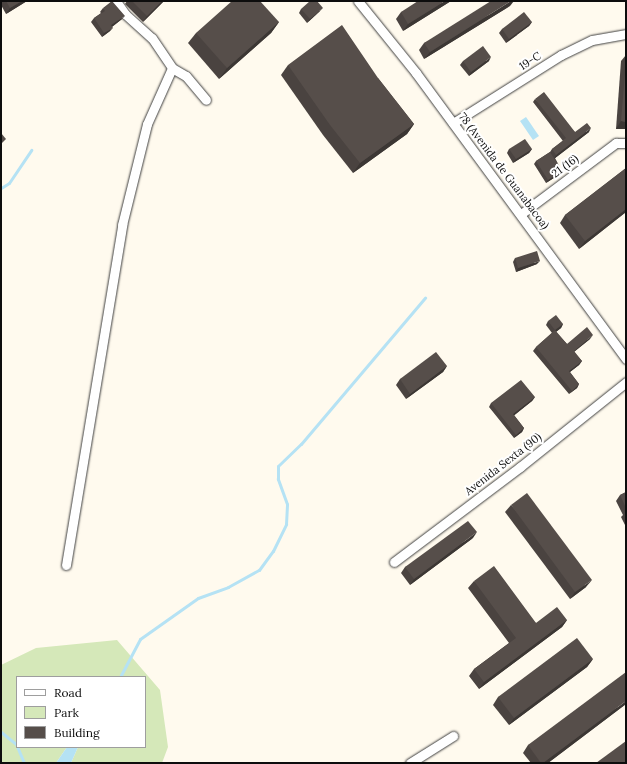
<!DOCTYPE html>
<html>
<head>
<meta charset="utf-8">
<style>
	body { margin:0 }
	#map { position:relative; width:627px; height:764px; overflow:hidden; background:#fffaee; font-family:Lora,serif }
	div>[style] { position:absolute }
	.green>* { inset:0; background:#d5e8b9 }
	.water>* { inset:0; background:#b5e2f4 }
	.stream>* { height:3px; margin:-1.5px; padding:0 1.5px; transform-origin:1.5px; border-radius:1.5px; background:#b5e2f4 }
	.roads { filter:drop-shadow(0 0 1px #404040) drop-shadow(0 0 1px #404040) }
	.minor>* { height:9px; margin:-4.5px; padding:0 4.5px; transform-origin:4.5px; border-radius:4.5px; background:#fff }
	.wall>* { inset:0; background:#4a4340 }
	.shaded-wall>* { inset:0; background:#3c3734 }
	.building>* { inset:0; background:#564e4a }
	span { translate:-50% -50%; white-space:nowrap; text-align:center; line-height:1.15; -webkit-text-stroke:4px #fff; paint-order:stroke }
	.street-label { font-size:11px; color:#0d0d0d }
	.frame { position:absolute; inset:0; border:2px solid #0d0d0d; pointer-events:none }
	.legend { position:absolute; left:16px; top:676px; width:130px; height:72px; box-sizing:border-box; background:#fff; border:1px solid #9e9e9e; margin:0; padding:5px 7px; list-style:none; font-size:12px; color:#0d0d0d }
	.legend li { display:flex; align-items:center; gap:8px; height:20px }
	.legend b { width:20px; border:1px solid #9e9e9e }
</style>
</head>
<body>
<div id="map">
	<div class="green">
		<div style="clip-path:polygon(117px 640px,160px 690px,168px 747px,162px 763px,71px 763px,78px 747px,145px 747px,145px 677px,17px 677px,17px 747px,67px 747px,56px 763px,1px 763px,1px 665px,36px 648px)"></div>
	</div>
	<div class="water">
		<div style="clip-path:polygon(526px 117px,539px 136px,533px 140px,520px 121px)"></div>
		<div style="clip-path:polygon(67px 747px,78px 747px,71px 763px,56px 763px)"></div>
	</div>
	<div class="stream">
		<div style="left:1px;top:188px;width:9px;rotate:-32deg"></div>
		<div style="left:9px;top:183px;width:40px;rotate:-56deg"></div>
		<div style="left:120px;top:677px;width:43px;rotate:-62.2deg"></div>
		<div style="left:140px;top:639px;width:71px;rotate:-35.3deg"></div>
		<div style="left:198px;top:598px;width:32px;rotate:-20deg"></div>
		<div style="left:228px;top:587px;width:35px;rotate:-29deg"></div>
		<div style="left:259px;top:570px;width:24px;rotate:-54deg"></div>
		<div style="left:273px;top:551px;width:30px;rotate:-64deg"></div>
		<div style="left:286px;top:524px;width:20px;rotate:-87deg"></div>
		<div style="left:287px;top:504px;width:27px;rotate:-110deg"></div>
		<div style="left:278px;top:479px;width:13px;rotate:-90deg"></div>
		<div style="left:278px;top:466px;width:32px;rotate:-44deg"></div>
		<div style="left:301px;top:444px;width:192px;rotate:-49.7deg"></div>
		<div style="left:1px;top:732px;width:19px;rotate:39deg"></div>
		<div style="left:16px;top:744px;width:21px;rotate:67deg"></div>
	</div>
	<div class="roads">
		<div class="minor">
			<div style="left:116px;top:1px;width:16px;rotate:55deg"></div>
			<div style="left:125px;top:14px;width:36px;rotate:42deg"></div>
			<div style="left:152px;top:38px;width:36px;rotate:56deg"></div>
			<div style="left:172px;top:68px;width:16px;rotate:30deg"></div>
			<div style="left:186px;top:76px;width:31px;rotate:50deg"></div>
			<div style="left:358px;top:1px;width:92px;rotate:51.1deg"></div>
			<div style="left:416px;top:73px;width:355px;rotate:53.7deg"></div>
			<div style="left:453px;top:123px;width:128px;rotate:-32.2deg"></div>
			<div style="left:561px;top:55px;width:34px;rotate:-26deg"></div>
			<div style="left:592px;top:40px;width:35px;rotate:-10deg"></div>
			<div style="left:521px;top:214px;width:119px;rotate:-36.8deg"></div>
			<div style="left:616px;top:143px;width:10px"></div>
			<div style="left:394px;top:562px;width:158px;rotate:-37deg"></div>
			<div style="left:520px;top:467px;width:136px;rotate:-38.7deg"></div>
			<div style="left:66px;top:565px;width:345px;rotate:-80.6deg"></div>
			<div style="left:122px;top:225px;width:104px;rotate:-76.1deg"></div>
			<div style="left:147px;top:124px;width:61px;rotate:-65.9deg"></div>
			<div style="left:410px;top:763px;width:51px;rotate:-32.1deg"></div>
		</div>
	</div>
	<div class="wall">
		<div style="clip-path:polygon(1px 1px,27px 1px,6px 14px,1px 5px)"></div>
		<div style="clip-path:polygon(127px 1px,145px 1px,146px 2px,164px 1px,143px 22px,125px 4px)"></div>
		<div style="clip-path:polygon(451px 1px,403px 31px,396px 19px,401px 12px)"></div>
		<div style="clip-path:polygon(510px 6px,424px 59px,419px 50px,424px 43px)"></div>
		<div style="clip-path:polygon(103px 8px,122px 19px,112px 27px,110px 31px,102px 37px,91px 22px,94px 18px,101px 13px,100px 12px)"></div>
		<div style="clip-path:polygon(301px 9px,320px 11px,307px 23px,299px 13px)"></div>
		<div style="clip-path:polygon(279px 22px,271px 33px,219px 79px,188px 43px,196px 33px)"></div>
		<div style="clip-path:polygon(532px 22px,529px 26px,506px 43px,499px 33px,502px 29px)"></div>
		<div style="clip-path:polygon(626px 55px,626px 129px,616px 129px,621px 61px)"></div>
		<div style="clip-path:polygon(463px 61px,489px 61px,469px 76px,460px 65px)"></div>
		<div style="clip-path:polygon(288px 65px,378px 78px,414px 124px,407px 134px,353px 173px,323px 135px,281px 75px)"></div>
		<div style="clip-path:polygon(535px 99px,575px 132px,589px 132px,555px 158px,562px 171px,560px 174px,546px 183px,534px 164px,536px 161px,550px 152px,552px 149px,563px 141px,533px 102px)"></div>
		<div style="clip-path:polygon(509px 149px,532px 149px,529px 153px,513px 163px,507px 153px)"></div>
		<div style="clip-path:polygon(626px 168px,626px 212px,579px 249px,560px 223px,565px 215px)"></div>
		<div style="clip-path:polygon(515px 258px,537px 264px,516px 272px,513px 262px)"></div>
		<div style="clip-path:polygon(548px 321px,563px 324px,561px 328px,556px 332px,567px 344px,590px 339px,574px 352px,582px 361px,579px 365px,570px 372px,579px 384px,577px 388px,569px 394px,533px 351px,536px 347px,552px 333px,546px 325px)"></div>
		<div style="clip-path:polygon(447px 366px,443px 372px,406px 399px,396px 385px,400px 379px)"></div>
		<div style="clip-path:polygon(535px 397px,532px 401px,514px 415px,524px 428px,522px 432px,514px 438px,489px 407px,491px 403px)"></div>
		<div style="clip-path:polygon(626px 492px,626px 527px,621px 517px,623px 515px,616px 501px,620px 495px)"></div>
		<div style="clip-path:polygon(511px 505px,586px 587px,570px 599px,505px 512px)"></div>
		<div style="clip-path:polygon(473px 538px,410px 585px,401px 573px,405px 567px)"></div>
		<div style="clip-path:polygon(474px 581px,536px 623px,567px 620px,562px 627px,479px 689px,469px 676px,474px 669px,509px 643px,468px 588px)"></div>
		<div style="clip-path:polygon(593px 659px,587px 667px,509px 725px,493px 705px,498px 697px)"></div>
		<div style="clip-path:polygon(626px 704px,548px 763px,531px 763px,523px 753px,528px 745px)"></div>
	</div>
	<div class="shaded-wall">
		<div style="clip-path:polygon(22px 1px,27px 1px,6px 14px,10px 8px)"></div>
		<div style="clip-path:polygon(162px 1px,164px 1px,143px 22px,147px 16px)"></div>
		<div style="clip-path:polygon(445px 1px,451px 1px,403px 31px,408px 24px)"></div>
		<div style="clip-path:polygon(511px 1px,514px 1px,510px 6px,424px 59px,430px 52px)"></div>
		<div style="clip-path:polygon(323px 8px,320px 11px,307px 23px,310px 19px)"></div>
		<div style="clip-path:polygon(125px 16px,122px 19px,109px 29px,111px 25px)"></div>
		<div style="clip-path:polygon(279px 22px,271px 33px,219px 79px,227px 68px)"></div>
		<div style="clip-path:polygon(532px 22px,529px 26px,506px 43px,509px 39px)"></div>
		<div style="clip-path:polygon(113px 28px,110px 31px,102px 37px,104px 33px)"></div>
		<div style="clip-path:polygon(491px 57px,489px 61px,469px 76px,471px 72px)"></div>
		<div style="clip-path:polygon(621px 121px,626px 122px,626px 129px,616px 129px)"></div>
		<div style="clip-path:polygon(414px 124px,407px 134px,353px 173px,360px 163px)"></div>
		<div style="clip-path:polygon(591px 128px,589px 132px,554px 159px,556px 155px)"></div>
		<div style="clip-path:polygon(532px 149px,529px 153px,513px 163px,516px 159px)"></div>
		<div style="clip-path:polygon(562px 171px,560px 174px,546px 183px,548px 180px)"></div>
		<div style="clip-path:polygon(626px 209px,626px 212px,579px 249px,585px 241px)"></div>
		<div style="clip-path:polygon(540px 261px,537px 264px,516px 272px,518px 268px)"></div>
		<div style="clip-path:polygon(563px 324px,561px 328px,553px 334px,555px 330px)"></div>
		<div style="clip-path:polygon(593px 335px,590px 339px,571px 354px,574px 351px)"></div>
		<div style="clip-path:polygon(582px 361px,579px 365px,566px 375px,569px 371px)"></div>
		<div style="clip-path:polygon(447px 366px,443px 372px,406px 399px,410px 394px)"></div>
		<div style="clip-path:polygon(579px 384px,577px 388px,569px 394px)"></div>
		<div style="clip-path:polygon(535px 397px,532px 401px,511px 418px,513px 414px)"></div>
		<div style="clip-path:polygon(524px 428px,522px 432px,514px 438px,516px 435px)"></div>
		<div style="clip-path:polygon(477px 532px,473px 538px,410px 585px,414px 579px)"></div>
		<div style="clip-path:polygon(592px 580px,586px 587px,570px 599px,575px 592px)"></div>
		<div style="clip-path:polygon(567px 620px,562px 627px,479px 689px,484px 682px)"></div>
		<div style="clip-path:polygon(593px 659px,587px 667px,509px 725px,514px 718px)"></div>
		<div style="clip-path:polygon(626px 701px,626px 704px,548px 763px,543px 763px)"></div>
	</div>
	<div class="building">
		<div style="clip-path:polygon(6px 1px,22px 1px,10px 8px)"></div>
		<div style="clip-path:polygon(112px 1px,125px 16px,111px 25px,113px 28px,104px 33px,94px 18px,105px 11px,103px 8px)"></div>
		<div style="clip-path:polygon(132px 1px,145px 1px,146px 2px,147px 1px,162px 1px,147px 16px)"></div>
		<div style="clip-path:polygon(232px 1px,260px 1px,279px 22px,227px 68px,196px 33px)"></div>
		<div style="clip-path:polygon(310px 1px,317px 1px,323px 8px,310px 19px,301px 9px)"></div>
		<div style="clip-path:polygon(418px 1px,445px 1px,408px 24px,401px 12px)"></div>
		<div style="clip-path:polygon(491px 1px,511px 1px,430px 52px,424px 43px)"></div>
		<div style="clip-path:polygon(524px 12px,532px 22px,509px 39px,502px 29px)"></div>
		<div style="clip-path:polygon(342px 25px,378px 78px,414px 124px,360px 163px,330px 125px,288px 65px)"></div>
		<div style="clip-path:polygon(483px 46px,491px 57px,471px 72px,463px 61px)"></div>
		<div style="clip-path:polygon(626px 62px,626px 122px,621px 121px)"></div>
		<div style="clip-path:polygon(544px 92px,575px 132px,587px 123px,591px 128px,556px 155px,552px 149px,566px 138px,535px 99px)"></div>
		<div style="clip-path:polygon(1px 133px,6px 139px,1px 144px)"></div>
		<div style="clip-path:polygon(525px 139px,532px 149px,516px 159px,509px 149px)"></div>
		<div style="clip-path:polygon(550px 152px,562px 171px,548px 180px,536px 161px)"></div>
		<div style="clip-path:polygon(626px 168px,626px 209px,585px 241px,565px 215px)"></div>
		<div style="clip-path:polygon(537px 251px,540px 261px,518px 268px,515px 258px)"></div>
		<div style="clip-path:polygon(556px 315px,563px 324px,555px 330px,548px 321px)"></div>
		<div style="clip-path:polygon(587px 327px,593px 335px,574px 351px,582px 361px,569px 371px,579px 384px,572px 391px,536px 347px,555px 330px,567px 344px)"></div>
		<div style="clip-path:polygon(436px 352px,447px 366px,410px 394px,400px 379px)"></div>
		<div style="clip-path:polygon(521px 380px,535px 397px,513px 414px,524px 428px,516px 435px,491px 403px)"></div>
		<div style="clip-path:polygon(626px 492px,626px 508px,620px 495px)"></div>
		<div style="clip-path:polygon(527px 493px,592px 580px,575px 592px,511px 505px)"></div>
		<div style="clip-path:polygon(468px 521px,477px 532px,414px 579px,405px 567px)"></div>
		<div style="clip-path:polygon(494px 566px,536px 623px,557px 607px,567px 620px,484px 682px,474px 669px,516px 638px,474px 581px)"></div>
		<div style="clip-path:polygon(577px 638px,593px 659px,514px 718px,498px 697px)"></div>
		<div style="clip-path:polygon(626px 672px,626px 701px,543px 763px,541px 763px,528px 745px)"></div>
		<div style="clip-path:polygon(626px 741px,626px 763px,596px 763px)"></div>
	</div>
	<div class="street-label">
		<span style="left:530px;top:61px;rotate:-33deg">19-C</span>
		<span style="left:565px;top:166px;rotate:-37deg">21 (16)</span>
		<span style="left:504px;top:171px;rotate:53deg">78 (Avenida de Guanabacoa)</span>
		<span style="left:503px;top:464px;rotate:-38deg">Avenida Sexta (90)</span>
	</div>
	<div class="frame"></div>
	<ul class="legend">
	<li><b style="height:5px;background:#fff"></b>Road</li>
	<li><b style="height:11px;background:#d5e8b9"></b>Park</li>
	<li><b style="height:11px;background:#564e4a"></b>Building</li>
	</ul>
</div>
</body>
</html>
